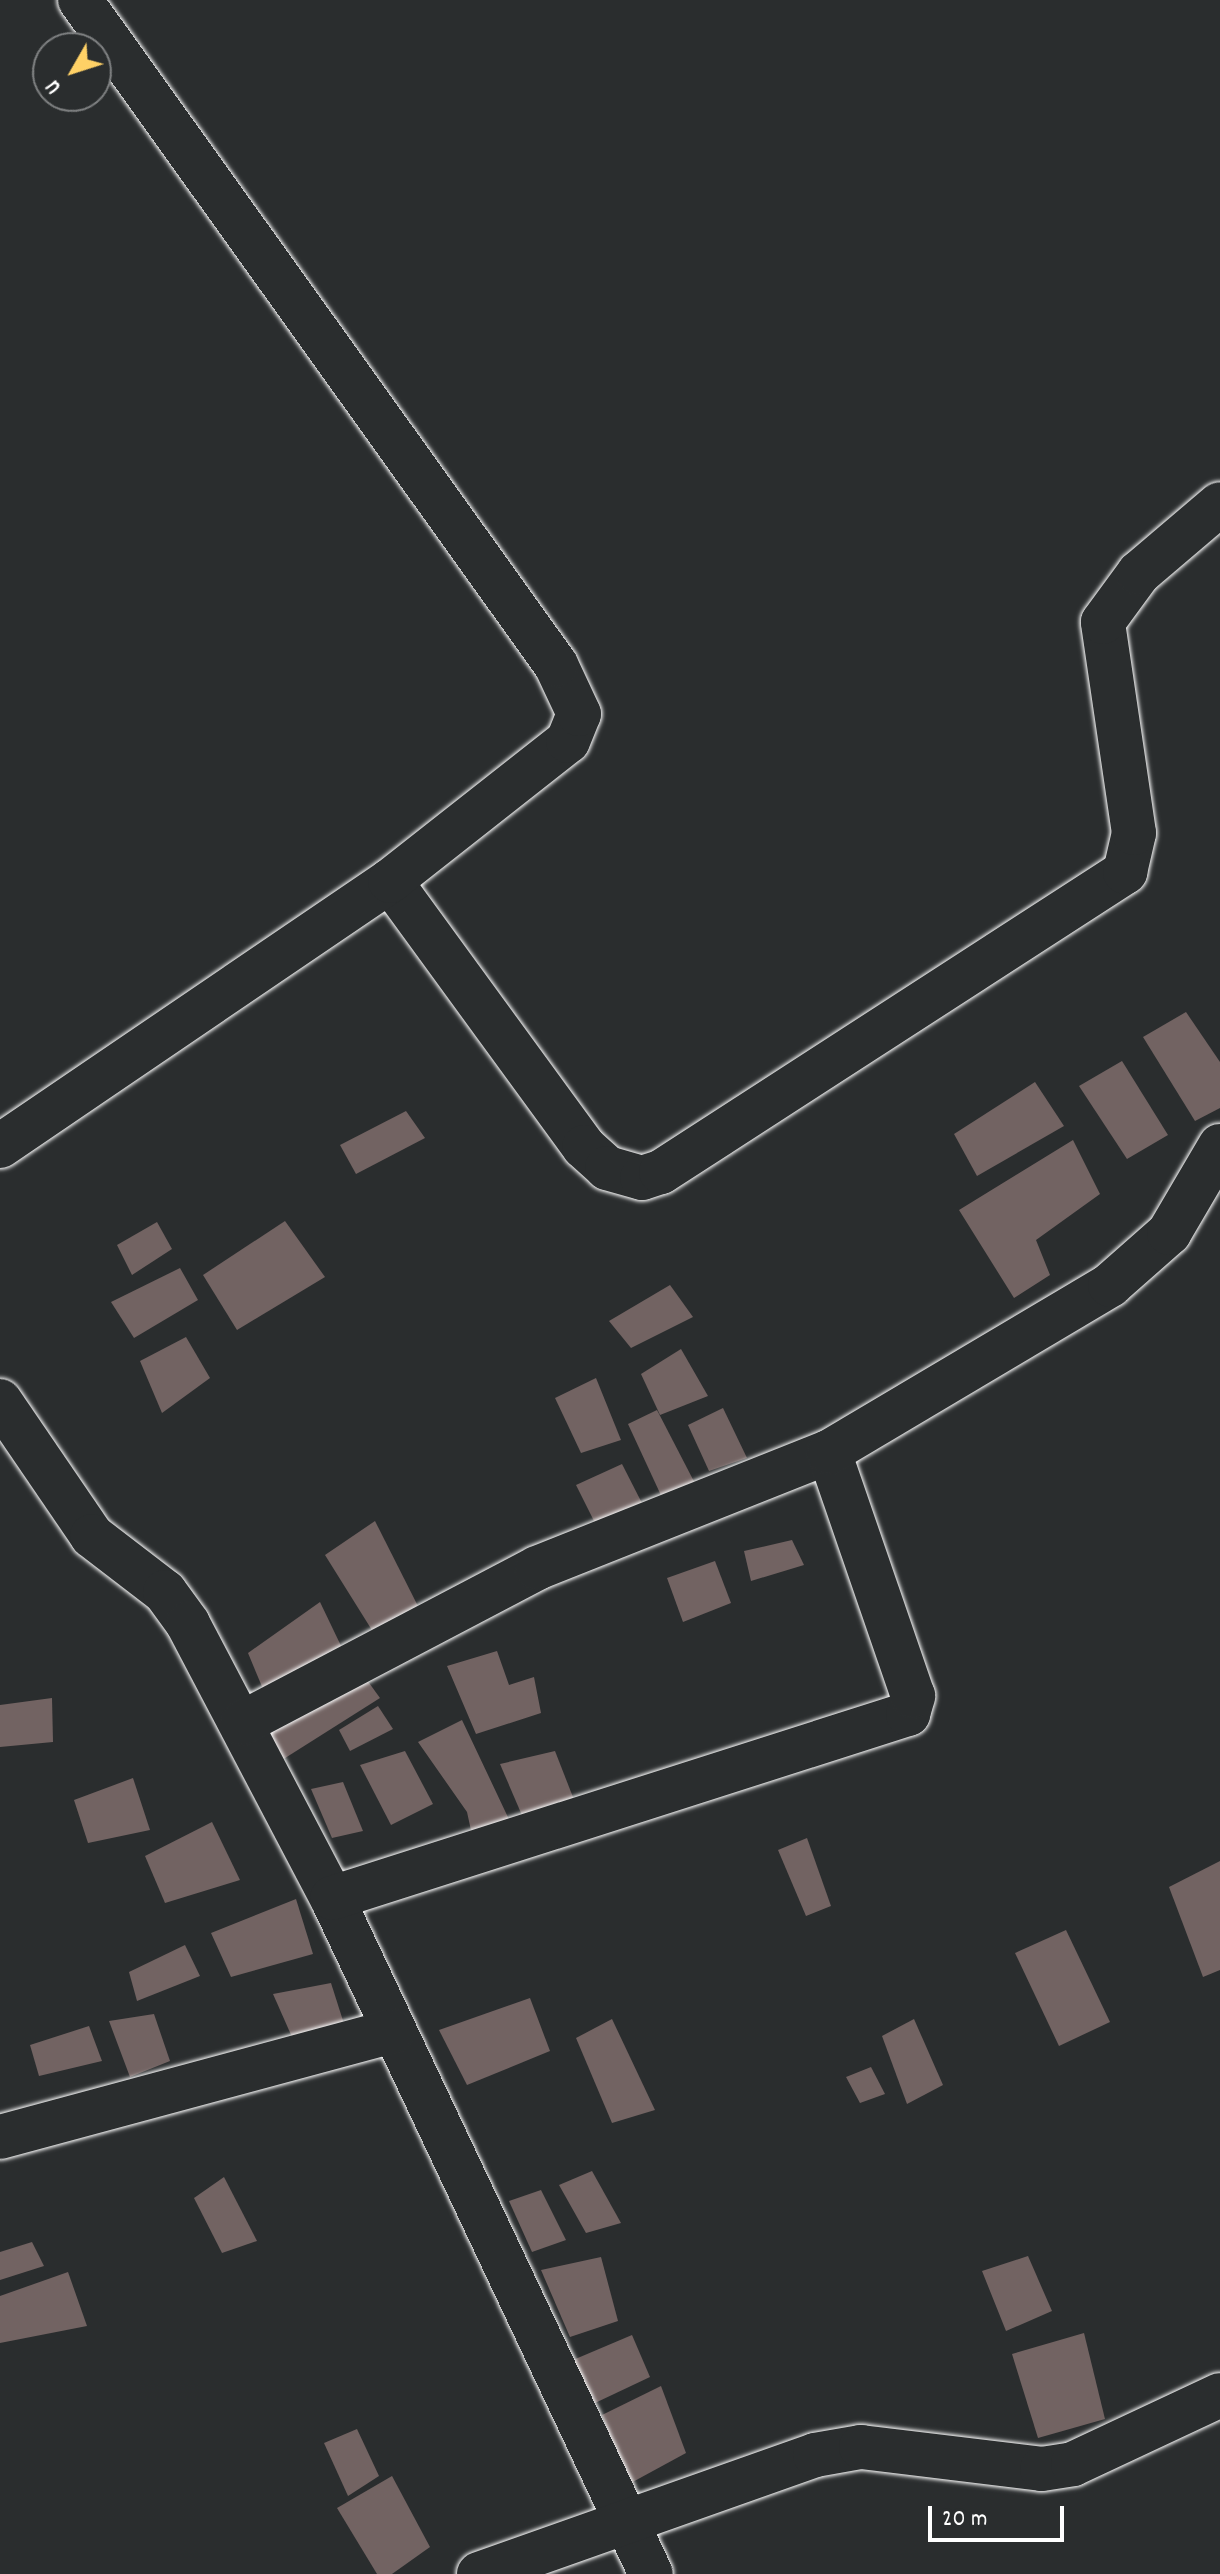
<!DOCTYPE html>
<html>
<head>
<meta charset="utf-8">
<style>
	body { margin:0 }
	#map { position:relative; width:1220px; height:2574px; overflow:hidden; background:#2a2d2e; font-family:Dekko,sans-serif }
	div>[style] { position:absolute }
	.building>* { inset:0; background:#726362 }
	.roads { filter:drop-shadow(0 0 2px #fff) drop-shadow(0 0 2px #fff) }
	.minor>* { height:44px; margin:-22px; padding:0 22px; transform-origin:22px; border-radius:22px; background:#2a2d2e }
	span { translate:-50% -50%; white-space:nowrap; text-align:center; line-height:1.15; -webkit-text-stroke:7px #2a2d2e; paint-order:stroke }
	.north { position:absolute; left:32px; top:32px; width:80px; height:80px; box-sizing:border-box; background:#2a2d2e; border:2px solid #7f8182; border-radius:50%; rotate:231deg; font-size:22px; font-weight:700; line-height:32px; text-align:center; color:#fff }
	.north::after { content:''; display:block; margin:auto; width:28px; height:36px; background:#ffd166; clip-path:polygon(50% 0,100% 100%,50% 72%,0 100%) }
	.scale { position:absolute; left:928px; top:2506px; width:136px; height:36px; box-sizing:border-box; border:4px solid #fff; border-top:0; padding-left:10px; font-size:24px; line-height:28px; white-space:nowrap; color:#fff; -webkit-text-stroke:6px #2a2d2e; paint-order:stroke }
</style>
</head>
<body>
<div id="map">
	<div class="building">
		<div style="clip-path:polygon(1186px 1012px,1220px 1062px,1220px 1108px,1195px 1121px,1143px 1037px)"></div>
		<div style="clip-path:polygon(1122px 1061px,1168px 1135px,1127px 1159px,1079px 1086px)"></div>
		<div style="clip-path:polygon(1035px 1082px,1064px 1126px,977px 1176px,954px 1134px)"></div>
		<div style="clip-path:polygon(406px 1111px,425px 1138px,356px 1174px,340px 1145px)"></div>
		<div style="clip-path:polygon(1073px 1140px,1100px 1194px,1036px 1240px,1050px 1275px,1014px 1298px,959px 1210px)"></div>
		<div style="clip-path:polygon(285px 1221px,325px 1277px,237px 1330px,203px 1275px)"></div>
		<div style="clip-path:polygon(157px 1222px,172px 1249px,132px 1275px,117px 1245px)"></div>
		<div style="clip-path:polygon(180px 1268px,198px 1300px,134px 1338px,111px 1302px)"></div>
		<div style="clip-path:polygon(670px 1285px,693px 1317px,631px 1348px,609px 1321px)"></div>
		<div style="clip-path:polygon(186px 1337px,210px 1378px,162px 1413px,140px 1361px)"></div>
		<div style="clip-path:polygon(681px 1349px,708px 1396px,660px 1415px,641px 1374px)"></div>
		<div style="clip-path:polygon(596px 1378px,621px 1440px,581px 1453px,555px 1398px)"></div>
		<div style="clip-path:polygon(723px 1408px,747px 1458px,709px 1471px,688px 1425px)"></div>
		<div style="clip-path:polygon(657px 1410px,701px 1495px,665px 1504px,628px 1424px)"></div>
		<div style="clip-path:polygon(622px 1464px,646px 1511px,601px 1535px,576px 1485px)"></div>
		<div style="clip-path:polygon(375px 1521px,426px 1622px,380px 1643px,325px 1555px)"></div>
		<div style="clip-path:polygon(792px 1540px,804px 1565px,751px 1581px,744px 1551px)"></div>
		<div style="clip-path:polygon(715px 1561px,731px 1603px,683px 1622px,667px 1578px)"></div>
		<div style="clip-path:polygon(320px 1602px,343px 1650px,268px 1701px,248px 1653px)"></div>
		<div style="clip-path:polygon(497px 1651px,509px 1685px,534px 1677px,541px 1713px,476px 1734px,447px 1666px)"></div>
		<div style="clip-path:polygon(359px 1669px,380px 1698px,282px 1760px,268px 1727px)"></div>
		<div style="clip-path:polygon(52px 1698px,53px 1742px,0 1747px,0 1705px)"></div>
		<div style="clip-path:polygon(378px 1706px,393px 1729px,350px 1751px,339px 1730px)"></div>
		<div style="clip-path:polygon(462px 1720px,515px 1832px,475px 1849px,467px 1812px,418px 1742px)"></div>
		<div style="clip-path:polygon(405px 1751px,433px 1804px,391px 1825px,360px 1765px)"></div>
		<div style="clip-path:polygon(555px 1751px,578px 1810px,527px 1827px,500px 1764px)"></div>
		<div style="clip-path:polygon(133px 1778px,150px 1830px,88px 1843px,74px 1800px)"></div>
		<div style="clip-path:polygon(343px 1782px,363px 1831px,332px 1838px,311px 1789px)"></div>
		<div style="clip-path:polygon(212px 1822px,240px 1880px,165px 1903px,145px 1856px)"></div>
		<div style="clip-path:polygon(807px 1838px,831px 1906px,806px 1916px,778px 1850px)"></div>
		<div style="clip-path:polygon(1220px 1861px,1220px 1970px,1203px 1977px,1169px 1887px)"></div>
		<div style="clip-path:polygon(296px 1899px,313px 1954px,231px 1977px,211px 1933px)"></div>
		<div style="clip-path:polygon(1066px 1930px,1110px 2022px,1059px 2046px,1015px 1953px)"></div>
		<div style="clip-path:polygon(185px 1945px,200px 1976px,137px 2001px,129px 1972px)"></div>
		<div style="clip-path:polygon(331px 1983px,345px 2027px,292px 2037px,273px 1994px)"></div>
		<div style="clip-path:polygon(530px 1998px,550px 2051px,467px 2085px,439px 2030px)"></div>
		<div style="clip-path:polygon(154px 2014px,170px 2061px,130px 2077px,109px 2021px)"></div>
		<div style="clip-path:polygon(612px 2019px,655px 2110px,612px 2123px,576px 2038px)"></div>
		<div style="clip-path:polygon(914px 2019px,943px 2085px,907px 2104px,882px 2036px)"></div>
		<div style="clip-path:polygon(89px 2026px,102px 2061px,39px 2076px,30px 2045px)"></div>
		<div style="clip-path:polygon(871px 2067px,885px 2094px,860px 2103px,846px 2077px)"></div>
		<div style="clip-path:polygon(592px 2171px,621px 2223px,586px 2233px,559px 2185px)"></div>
		<div style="clip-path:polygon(224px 2177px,257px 2241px,222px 2253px,194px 2198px)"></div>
		<div style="clip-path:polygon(541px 2190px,566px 2240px,532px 2252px,509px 2201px)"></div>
		<div style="clip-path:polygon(32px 2242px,44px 2266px,0 2280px,0 2252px)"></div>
		<div style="clip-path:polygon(1028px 2256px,1052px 2311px,1006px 2331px,982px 2271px)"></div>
		<div style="clip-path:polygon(601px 2257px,618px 2321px,570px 2337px,541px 2270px)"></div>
		<div style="clip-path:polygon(68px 2272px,87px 2326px,0 2343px,0 2296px)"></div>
		<div style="clip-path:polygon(1084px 2333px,1105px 2419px,1038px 2438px,1012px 2354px)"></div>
		<div style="clip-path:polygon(632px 2335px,650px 2377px,595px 2403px,573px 2360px)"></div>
		<div style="clip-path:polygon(661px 2386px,686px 2453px,629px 2484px,602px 2415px)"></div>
		<div style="clip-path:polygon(357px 2429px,379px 2476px,348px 2496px,324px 2443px)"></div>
		<div style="clip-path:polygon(392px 2476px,430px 2547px,392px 2574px,377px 2574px,337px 2508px)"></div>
	</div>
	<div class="roads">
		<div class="minor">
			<div style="left:390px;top:881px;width:329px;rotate:53.9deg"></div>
			<div style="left:584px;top:1147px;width:31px;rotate:42deg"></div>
			<div style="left:607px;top:1168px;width:36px;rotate:16deg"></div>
			<div style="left:642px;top:1178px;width:20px;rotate:-18deg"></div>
			<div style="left:661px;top:1172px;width:553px;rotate:-32.88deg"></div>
			<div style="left:1125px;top:872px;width:40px;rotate:-77deg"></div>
			<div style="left:1134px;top:833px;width:213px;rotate:-98.4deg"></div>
			<div style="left:1103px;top:622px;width:61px;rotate:-53.7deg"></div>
			<div style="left:1139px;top:573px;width:106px;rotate:-40.4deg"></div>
			<div style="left:0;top:1146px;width:472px;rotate:-34.2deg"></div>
			<div style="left:390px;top:881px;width:226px;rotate:-38.2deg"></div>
			<div style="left:568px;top:741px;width:29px;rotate:-68deg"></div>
			<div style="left:579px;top:714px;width:54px;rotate:-115.1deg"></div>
			<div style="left:556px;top:665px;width:818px;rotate:-125.59deg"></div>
			<div style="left:0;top:1401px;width:163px;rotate:55.7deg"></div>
			<div style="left:92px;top:1536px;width:92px;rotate:37.5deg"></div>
			<div style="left:165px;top:1592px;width:39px;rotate:54deg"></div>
			<div style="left:188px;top:1624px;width:310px;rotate:62.3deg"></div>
			<div style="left:332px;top:1898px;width:747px;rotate:64.74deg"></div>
			<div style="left:242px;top:1723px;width:333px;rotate:-27.7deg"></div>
			<div style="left:537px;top:1568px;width:314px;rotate:-21.7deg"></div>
			<div style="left:332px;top:1898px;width:605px;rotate:-17.72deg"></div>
			<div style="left:908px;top:1714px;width:19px;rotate:-74deg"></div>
			<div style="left:913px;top:1696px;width:258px;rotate:-109deg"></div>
			<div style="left:829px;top:1452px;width:327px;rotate:-30.7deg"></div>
			<div style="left:1110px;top:1285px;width:79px;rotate:-41.4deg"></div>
			<div style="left:1169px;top:1233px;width:101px;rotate:-59.6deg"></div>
			<div style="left:0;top:2137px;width:406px;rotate:-15.1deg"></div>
			<div style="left:479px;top:2574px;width:356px;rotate:-19.5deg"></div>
			<div style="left:815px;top:2455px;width:47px;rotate:-9.9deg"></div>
			<div style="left:861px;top:2447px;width:182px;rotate:6.9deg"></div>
			<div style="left:1042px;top:2469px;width:31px;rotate:-9deg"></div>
			<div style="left:1073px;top:2464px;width:162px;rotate:-25.1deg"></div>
		</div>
	</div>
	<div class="north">U</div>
	<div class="scale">20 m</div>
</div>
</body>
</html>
